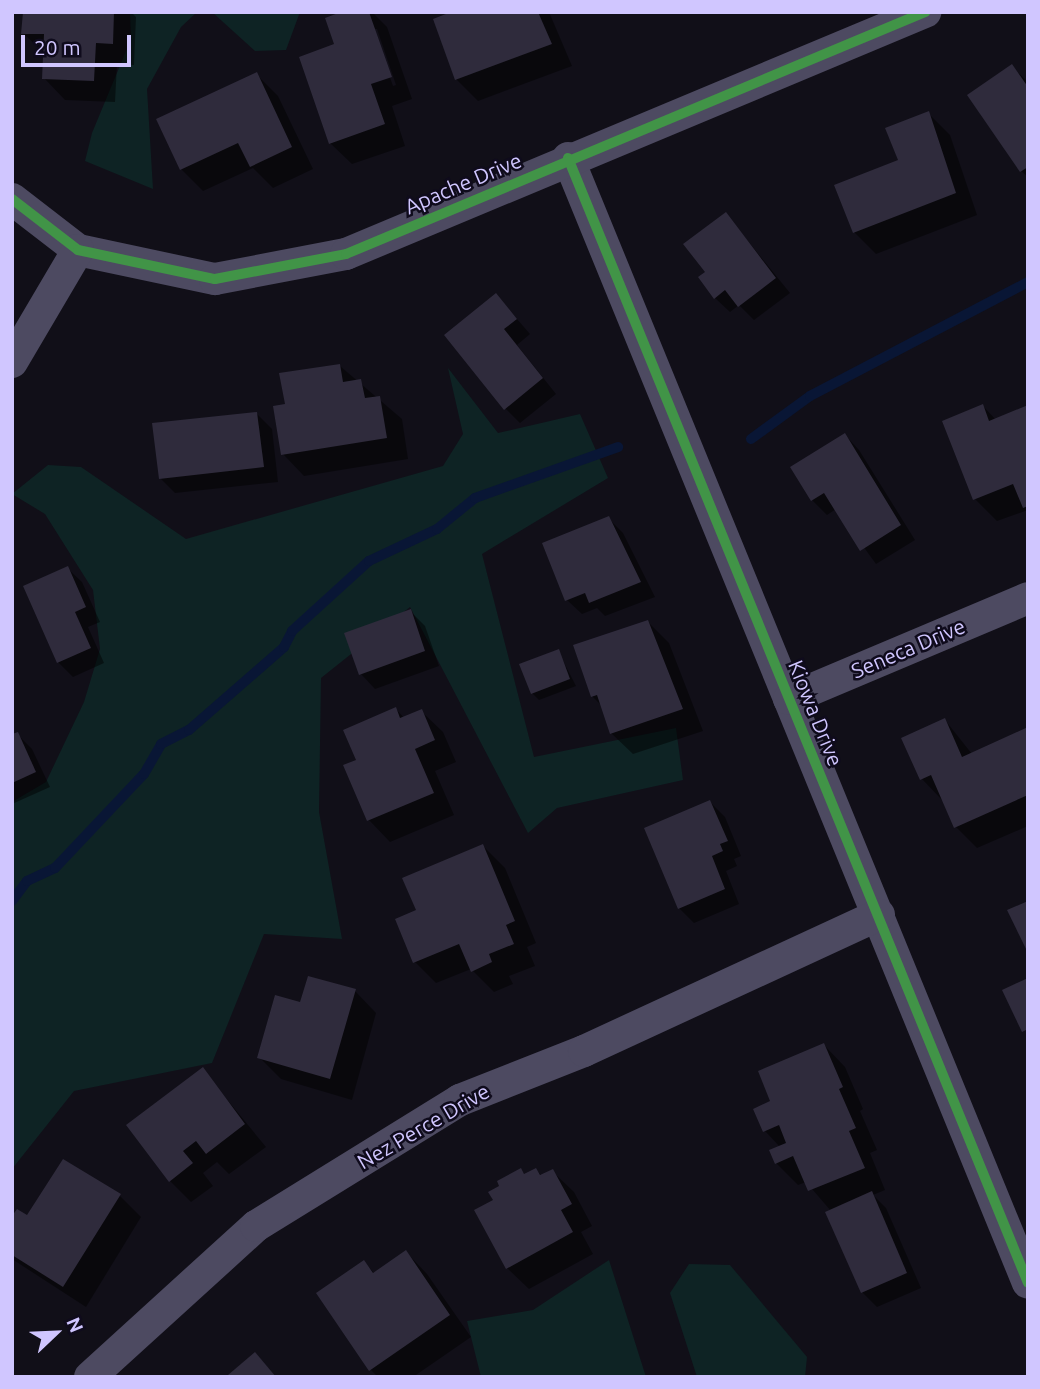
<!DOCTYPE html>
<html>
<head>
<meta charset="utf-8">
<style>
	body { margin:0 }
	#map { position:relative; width:1040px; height:1389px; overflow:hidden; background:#110f18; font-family:Ubuntu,sans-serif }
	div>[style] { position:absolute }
	.green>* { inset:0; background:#0e2324 }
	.shadow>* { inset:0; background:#0007 }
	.stream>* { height:10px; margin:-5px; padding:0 5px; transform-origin:5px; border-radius:5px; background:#091635 }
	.building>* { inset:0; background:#2f2b3c }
	.street>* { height:32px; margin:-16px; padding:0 16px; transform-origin:16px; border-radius:16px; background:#4d4a61 }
	.cycleway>* { height:10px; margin:-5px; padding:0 5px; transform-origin:5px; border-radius:5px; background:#419447 }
	span { translate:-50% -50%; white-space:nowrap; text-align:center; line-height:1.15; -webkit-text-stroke:5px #0f0b1c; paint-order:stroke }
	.street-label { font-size:21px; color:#d0c6ff }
	.frame { position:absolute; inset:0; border:14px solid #d0c6ff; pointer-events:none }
	.north { position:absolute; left:21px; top:1298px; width:70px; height:70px; -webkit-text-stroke:5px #0f0b1c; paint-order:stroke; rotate:67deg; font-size:19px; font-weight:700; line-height:28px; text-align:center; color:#d0c6ff }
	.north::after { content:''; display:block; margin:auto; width:24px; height:32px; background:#d0c6ff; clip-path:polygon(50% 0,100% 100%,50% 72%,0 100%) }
	.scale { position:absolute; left:21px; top:35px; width:110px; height:32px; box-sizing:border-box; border:4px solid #d0c6ff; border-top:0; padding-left:9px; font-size:21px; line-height:24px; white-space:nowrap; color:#d0c6ff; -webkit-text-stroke:5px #0f0b1c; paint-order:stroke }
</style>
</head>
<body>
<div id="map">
	<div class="green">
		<div style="clip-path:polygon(130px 12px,197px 12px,181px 27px,147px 89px,153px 189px,85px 161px,92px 133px,131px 39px)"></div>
		<div style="clip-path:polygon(212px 12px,300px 12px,286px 50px,255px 51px)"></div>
		<div style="clip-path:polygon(448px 368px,498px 433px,580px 414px,608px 478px,482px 554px,534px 757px,676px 728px,683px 780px,557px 808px,528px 833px,410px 607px,321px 678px,319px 812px,342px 939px,264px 934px,212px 1063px,74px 1091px,12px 1169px,12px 802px,46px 782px,84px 702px,100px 649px,93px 590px,45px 514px,12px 494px,48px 465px,81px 467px,186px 539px,443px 466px,463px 434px)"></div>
		<div style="clip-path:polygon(609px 1260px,646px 1377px,481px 1377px,467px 1321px,533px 1310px)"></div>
		<div style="clip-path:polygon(689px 1264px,730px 1265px,807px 1357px,805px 1377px,697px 1377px,670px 1293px)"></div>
	</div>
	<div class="shadow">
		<div style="clip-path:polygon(24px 12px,131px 12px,136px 17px,134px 65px,117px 64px,115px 102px,65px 100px,44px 78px,45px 54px,23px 33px)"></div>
		<div style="clip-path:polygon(evenodd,346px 12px,372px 12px,387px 27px,412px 99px,392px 106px,405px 146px,352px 164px,330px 143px,336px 45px,346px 12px,373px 29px,377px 29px,396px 85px,393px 86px,373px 29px)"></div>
		<div style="clip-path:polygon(455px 12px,549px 12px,572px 66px,478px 101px,456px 79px)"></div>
		<div style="clip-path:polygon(1012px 67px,1028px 82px,1028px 177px,1021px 171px)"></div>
		<div style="clip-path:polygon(256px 74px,278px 96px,313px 169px,273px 188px,253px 168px,203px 191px,181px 169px)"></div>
		<div style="clip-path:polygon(928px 113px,950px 135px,977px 215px,876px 254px,854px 232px)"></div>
		<div style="clip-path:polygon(726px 214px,790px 293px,754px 320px,739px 305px,730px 312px,715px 298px,707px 273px)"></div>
		<div style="clip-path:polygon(496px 295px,530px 334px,517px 345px,556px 394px,520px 423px,505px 408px)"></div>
		<div style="clip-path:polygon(340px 366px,402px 419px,408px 459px,304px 476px,283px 454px)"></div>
		<div style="clip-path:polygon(983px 406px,996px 420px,1028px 407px,1028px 510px,997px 521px,975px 499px)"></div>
		<div style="clip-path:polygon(257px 414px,272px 429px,278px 482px,175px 493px,161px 479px)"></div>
		<div style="clip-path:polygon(845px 435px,859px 450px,915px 540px,876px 564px,836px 509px,827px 515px,812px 500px)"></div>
		<div style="clip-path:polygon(608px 518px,623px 533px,655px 597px,605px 616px,597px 608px,582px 614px,567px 600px)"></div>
		<div style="clip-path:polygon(67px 568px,82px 582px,100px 622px,88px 627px,104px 663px,73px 677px,58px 662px)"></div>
		<div style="clip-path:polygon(410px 611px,425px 626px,439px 666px,375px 689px,361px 674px)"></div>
		<div style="clip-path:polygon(648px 622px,669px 643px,703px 731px,633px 754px,611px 733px,602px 706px,592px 696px)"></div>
		<div style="clip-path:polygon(558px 651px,576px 686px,539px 700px,532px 693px)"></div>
		<div style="clip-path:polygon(396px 709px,404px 718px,421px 711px,443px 732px,456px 762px,435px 771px,454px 815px,390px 842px,369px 820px,346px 766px,358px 761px)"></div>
		<div style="clip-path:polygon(945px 720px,972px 754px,1028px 729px,1028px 826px,977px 848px,956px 827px,943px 801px,922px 779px)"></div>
		<div style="clip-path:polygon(17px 734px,32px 749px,50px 787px,12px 804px,12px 736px)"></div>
		<div style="clip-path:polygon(710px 802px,725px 817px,741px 856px,734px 859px,737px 866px,726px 871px,739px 904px,694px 923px,679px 908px)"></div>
		<div style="clip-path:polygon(483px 846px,505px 868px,536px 943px,527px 947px,535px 966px,509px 976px,513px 984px,494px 992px,471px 969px,436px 983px,415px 962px,418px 911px)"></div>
		<div style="clip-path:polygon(355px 991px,376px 1013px,352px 1100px,281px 1079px,259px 1057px,301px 1004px)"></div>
		<div style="clip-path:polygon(824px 1045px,845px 1067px,863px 1109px,860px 1111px,877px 1150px,870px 1153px,885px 1190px,873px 1195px,886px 1208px,921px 1288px,877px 1307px,862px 1292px,831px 1211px,806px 1182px,798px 1185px,776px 1163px,780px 1147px,765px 1131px,773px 1102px)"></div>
		<div style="clip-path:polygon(202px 1069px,266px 1147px,229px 1174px,217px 1162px,203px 1173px,213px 1186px,191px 1202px,170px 1181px)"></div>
		<div style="clip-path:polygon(520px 1170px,526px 1176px,536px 1170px,542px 1176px,552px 1171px,574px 1192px,592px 1226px,581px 1232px,593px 1254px,529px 1289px,507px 1268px,495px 1201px)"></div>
		<div style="clip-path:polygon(120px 1196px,141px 1217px,86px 1307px,12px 1259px,12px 1219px)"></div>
		<div style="clip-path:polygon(406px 1252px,427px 1274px,471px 1337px,413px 1377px,378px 1377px,371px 1370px,364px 1262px,375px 1274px)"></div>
	</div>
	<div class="stream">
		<div style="left:751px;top:439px;width:73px;rotate:-36.1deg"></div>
		<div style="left:810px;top:396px;width:246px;rotate:-27.6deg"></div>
		<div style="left:12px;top:901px;width:25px;rotate:-53deg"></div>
		<div style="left:27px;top:881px;width:31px;rotate:-25deg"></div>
		<div style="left:55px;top:868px;width:129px;rotate:-46.6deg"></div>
		<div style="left:144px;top:774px;width:34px;rotate:-60deg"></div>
		<div style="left:161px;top:744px;width:31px;rotate:-27deg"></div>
		<div style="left:189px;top:730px;width:126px;rotate:-41.1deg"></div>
		<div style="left:284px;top:647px;width:18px;rotate:-63deg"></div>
		<div style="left:292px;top:631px;width:104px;rotate:-42.3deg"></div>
		<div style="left:369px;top:561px;width:75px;rotate:-25.2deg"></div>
		<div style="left:437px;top:529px;width:49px;rotate:-39.2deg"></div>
		<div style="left:475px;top:498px;width:152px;rotate:-19.6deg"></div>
	</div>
	<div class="building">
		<div style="clip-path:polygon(23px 12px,114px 12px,113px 44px,96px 43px,94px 81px,42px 79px,44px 34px,21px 34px)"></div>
		<div style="clip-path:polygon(341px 12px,369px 12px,392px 77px,371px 84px,385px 124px,329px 144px,299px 57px,334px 44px,325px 18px)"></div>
		<div style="clip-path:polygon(451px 12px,538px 12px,552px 44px,455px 80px,433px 19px)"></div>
		<div style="clip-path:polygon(1012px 64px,1028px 87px,1028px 167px,1020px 172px,967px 95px)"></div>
		<div style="clip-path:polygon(257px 72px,292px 147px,250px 167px,238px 143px,180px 170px,156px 119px)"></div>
		<div style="clip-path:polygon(929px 111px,956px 193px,853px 233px,834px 185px,898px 160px,885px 128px)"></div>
		<div style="clip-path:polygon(726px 212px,776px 278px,738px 307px,725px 290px,714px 299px,698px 277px,705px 272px,683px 244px)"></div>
		<div style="clip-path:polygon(496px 293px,517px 319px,504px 329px,543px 378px,504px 410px,444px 335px)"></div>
		<div style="clip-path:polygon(340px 364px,343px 382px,361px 379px,365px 398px,380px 396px,387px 438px,281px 455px,273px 406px,285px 404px,279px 373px)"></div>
		<div style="clip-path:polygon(983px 404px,989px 421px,1028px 405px,1028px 506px,1023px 508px,1013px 484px,973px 500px,942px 421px)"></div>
		<div style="clip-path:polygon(257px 412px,264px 467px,159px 479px,152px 423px)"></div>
		<div style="clip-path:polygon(845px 433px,901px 525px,860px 551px,824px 493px,811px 501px,790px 467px)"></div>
		<div style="clip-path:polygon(609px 516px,641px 582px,589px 603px,585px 593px,565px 601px,542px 543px)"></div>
		<div style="clip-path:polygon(68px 566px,86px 607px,75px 612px,91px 648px,57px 663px,23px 586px)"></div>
		<div style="clip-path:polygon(411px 609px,425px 651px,359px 675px,344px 633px)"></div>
		<div style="clip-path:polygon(648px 620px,683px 709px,610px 734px,597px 695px,591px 697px,573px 645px)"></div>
		<div style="clip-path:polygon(559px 649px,570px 679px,531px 694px,519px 664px)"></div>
		<div style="clip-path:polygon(396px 707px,400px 718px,422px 709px,435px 740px,415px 749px,434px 793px,367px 821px,343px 765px,356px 760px,343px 730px)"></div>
		<div style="clip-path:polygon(945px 718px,962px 757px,1028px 727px,1028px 795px,954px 828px,931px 775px,920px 780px,901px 738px)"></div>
		<div style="clip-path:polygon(18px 732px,36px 772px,12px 783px,12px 734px)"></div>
		<div style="clip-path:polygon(710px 800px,728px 841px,720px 844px,723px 851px,712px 856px,725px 889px,678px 909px,644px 828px)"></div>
		<div style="clip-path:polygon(483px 844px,515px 921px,506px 925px,514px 944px,489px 954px,492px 962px,471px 972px,459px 944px,413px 963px,395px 919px,416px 910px,402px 878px)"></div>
		<div style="clip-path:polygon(1028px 901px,1028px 953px,1007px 910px)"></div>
		<div style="clip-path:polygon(308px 976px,356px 989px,330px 1079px,257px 1058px,275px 995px,300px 1002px)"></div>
		<div style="clip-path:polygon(1028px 978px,1028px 1029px,1022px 1032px,1002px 990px)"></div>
		<div style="clip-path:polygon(824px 1043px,843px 1087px,839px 1089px,856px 1128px,849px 1131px,865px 1168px,808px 1191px,793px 1156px,775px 1164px,769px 1150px,786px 1143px,779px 1125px,763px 1132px,753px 1109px,770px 1101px,758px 1071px)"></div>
		<div style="clip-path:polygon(203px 1067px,245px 1124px,206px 1154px,196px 1141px,183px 1151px,193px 1163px,169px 1182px,126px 1125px)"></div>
		<div style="clip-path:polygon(63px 1159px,121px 1194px,63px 1287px,12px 1255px,12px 1216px,17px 1209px,27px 1215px)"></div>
		<div style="clip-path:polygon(521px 1168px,524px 1174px,536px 1168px,540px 1175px,553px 1169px,572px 1204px,561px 1210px,573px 1232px,506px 1269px,474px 1210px,493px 1200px,488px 1192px,499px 1186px,497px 1181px)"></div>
		<div style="clip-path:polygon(872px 1191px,907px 1273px,861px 1293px,825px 1212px)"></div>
		<div style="clip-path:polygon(406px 1250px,450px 1315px,369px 1371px,316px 1293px,364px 1260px,373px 1273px)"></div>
		<div style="clip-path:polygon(255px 1352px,276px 1377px,229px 1377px,228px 1375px)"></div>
	</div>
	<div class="street">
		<div style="left:568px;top:158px;width:1215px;rotate:67.76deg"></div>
		<div style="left:12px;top:199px;width:83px;rotate:37.7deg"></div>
		<div style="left:78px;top:250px;width:140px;rotate:12deg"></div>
		<div style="left:215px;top:279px;width:133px;rotate:-10.8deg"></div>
		<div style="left:346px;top:254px;width:628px;rotate:-22.68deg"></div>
		<div style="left:12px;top:362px;width:130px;rotate:-59.5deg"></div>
		<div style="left:789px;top:699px;width:259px;rotate:-22.9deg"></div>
		<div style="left:90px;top:1377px;width:224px;rotate:-42.3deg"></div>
		<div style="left:256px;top:1226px;width:240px;rotate:-31.7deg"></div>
		<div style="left:460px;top:1100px;width:133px;rotate:-21.6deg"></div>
		<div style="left:584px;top:1051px;width:325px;rotate:-24.8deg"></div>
	</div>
	<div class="cycleway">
		<div style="left:568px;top:158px;width:1215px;rotate:67.76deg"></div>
		<div style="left:12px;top:199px;width:83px;rotate:37.7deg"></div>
		<div style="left:78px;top:250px;width:140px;rotate:12deg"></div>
		<div style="left:215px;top:279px;width:133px;rotate:-10.8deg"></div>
		<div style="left:346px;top:254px;width:628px;rotate:-22.68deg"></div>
	</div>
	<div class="street-label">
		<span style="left:463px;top:183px;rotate:-23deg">Apache Drive</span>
		<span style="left:908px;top:648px;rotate:-23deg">Seneca Drive</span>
		<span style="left:816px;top:713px;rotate:68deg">Kiowa Drive</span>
		<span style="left:423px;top:1126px;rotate:-30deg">Nez Perce Drive</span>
	</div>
	<div class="frame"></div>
	<div class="north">N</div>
	<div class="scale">20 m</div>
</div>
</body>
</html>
